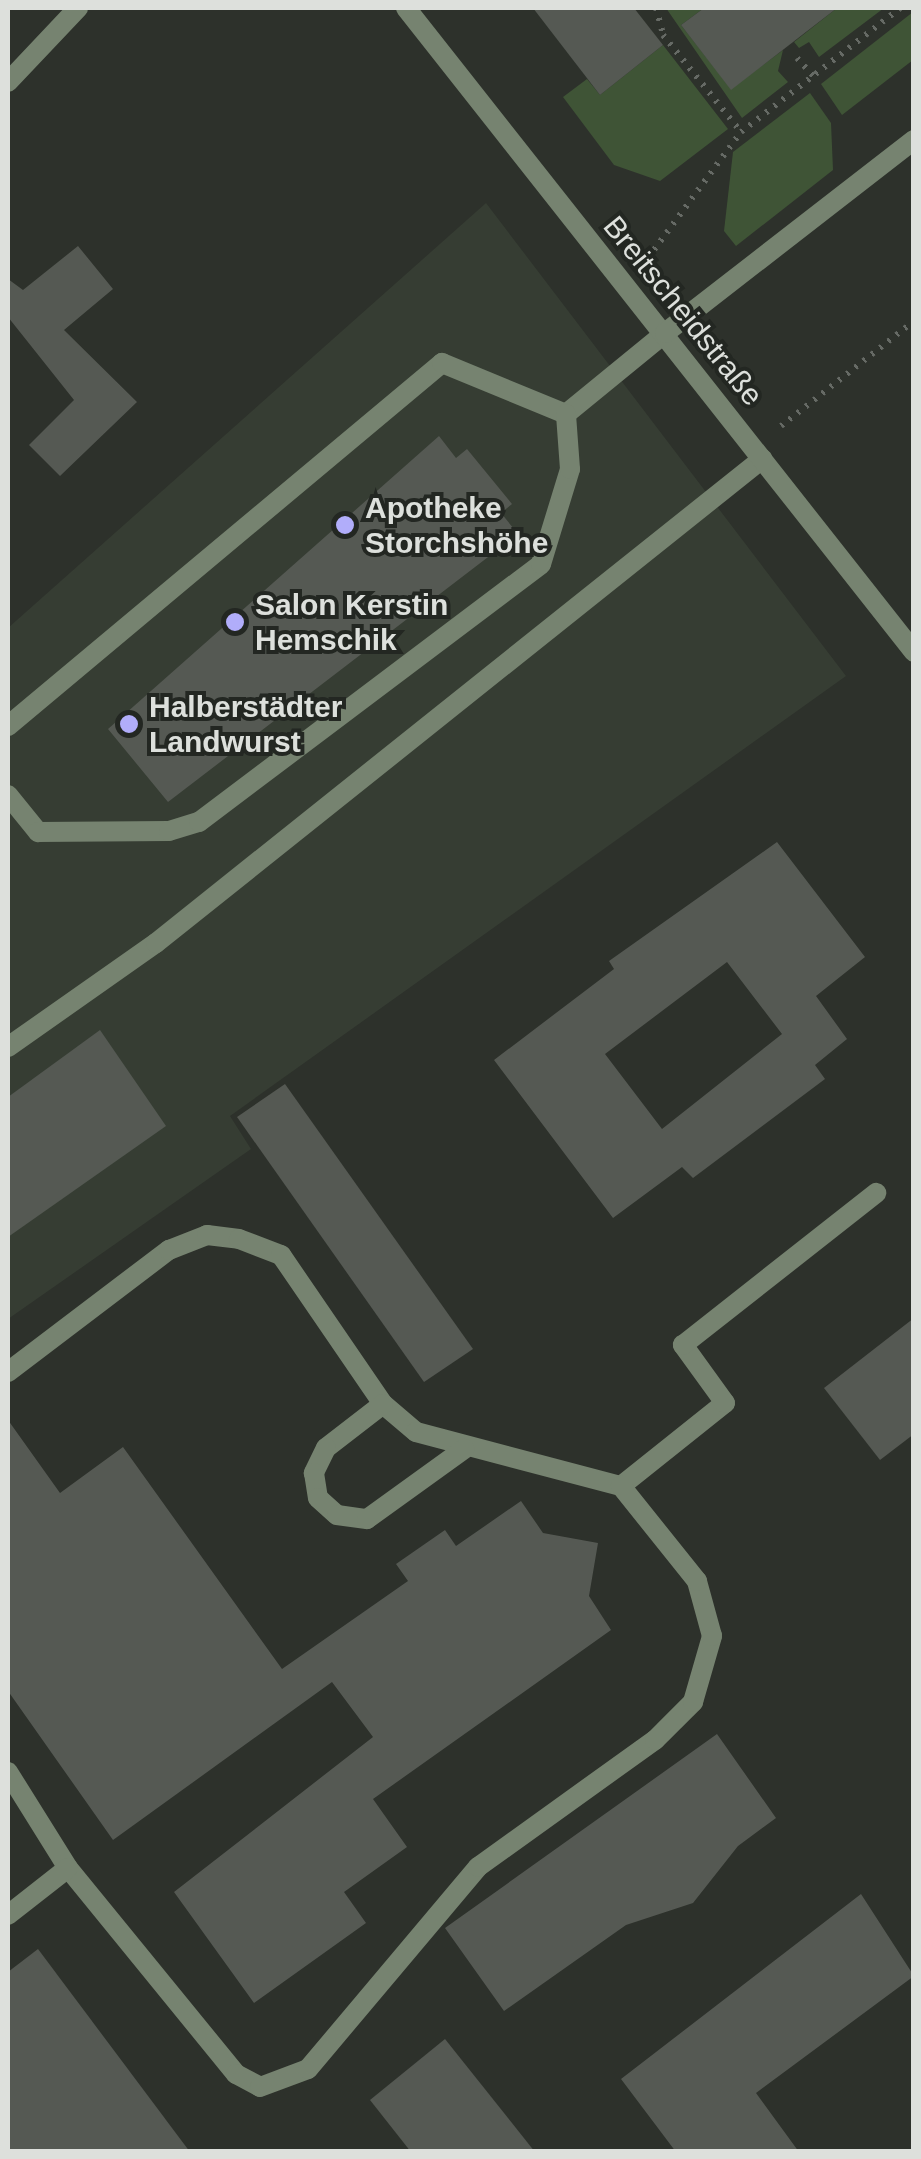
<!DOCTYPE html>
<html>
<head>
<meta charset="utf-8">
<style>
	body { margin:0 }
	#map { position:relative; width:921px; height:2159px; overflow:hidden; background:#2d312b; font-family:Arial,sans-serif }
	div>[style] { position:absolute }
	.built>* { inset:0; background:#363d33 }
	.green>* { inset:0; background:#3f5436 }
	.building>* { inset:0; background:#555953 }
	.path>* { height:6px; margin-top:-3px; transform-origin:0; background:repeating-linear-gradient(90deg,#666a65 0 2.5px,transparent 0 10.5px) }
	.lane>* { height:20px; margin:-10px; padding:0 10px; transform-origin:10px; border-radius:10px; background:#768370 }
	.street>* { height:20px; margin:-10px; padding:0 10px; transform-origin:10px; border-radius:10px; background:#768370 }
	.dots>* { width:28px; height:28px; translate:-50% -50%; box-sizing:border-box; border:5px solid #232722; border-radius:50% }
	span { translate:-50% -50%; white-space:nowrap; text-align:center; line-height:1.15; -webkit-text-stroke:8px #232722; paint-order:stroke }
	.street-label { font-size:30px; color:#dde0dc }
	.poi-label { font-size:30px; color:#dde0dc; font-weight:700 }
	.left { translate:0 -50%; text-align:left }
	.frame { position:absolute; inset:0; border:10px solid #dde0dc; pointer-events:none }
</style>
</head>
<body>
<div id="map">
	<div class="built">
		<div style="clip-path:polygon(486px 203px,846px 676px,230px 1116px,251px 1149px,8px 1319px,8px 628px)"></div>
	</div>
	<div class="green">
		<div style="clip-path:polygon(666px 8px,704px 8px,681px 25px,731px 89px,783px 50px,778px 71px,788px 82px,742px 118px)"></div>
		<div style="clip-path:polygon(837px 8px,884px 8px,819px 57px,809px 42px,799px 48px,794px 42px)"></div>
		<div style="clip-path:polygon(913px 12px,913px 60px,842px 115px,821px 84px)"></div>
		<div style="clip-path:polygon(663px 45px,728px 129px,660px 181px,614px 165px,563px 97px,587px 79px,600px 95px)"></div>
		<div style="clip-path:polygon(810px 93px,831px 123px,833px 170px,736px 246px,724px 231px,733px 152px)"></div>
	</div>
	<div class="building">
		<div style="clip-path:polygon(533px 8px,634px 8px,663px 45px,600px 95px)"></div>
		<div style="clip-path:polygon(704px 8px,837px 8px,731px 90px,681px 25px)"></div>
		<div style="clip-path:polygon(78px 246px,113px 289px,64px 330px,137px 402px,60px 476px,29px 445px,74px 400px,8px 317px,8px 279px,23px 290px)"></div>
		<div style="clip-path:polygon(439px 436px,456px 458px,467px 449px,512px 504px,501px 513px,518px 534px,168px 802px,108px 729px)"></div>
		<div style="clip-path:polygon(evenodd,777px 842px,865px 957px,816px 996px,847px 1039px,815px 1065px,825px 1079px,693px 1178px,682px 1167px,613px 1218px,494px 1060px,614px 969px,609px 961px,777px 842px,727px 962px,782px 1034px,662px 1129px,605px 1054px,727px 962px)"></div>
		<div style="clip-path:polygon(100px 1030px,166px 1126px,8px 1237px,8px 1097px)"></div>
		<div style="clip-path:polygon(285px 1084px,473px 1349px,424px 1382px,237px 1117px)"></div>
		<div style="clip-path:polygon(914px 1318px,914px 1434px,880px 1460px,824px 1388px)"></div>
		<div style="clip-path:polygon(8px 1420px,60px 1493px,123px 1447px,282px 1669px,408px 1581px,396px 1564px,445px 1530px,456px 1546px,521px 1501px,543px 1533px,598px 1543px,589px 1596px,611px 1630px,373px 1799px,407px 1847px,344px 1892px,366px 1923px,254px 2003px,174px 1892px,373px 1737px,332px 1682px,113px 1840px,8px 1691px)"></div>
		<div style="clip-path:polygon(717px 1734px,776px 1818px,738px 1846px,693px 1903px,626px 1925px,504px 2011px,445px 1928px)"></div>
		<div style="clip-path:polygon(861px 1894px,914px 1976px,756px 2093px,799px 2152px,676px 2152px,621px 2079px)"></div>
		<div style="clip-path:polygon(38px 1949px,190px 2152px,8px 2152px,8px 1972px)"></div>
		<div style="clip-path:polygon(445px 2039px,535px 2152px,411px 2152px,370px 2100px)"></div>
	</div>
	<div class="path">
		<div style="left:656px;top:8px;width:28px;rotate:75deg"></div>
		<div style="left:663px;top:35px;width:124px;rotate:51.2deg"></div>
		<div style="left:797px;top:58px;width:24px;rotate:48deg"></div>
		<div style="left:648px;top:258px;width:157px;rotate:-53.6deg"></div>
		<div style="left:741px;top:132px;width:202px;rotate:-37.9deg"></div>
		<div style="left:781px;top:426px;width:169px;rotate:-38.3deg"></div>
	</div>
	<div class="lane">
		<div style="left:8px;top:82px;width:102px;rotate:-46.6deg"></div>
		<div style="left:566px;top:414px;width:128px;rotate:-39.3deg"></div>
		<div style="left:8px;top:726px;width:566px;rotate:-39.91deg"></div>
		<div style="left:442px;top:363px;width:134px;rotate:22.4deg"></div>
		<div style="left:8px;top:795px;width:48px;rotate:51deg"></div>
		<div style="left:38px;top:832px;width:131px;rotate:-0.4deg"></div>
		<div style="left:169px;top:831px;width:31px;rotate:-17deg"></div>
		<div style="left:199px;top:822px;width:428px;rotate:-37deg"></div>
		<div style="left:541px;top:564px;width:99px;rotate:-73deg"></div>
		<div style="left:570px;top:469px;width:55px;rotate:-94.2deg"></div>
		<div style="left:8px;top:1047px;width:181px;rotate:-35.1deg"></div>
		<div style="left:156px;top:943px;width:776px;rotate:-38.61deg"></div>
		<div style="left:8px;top:1372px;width:202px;rotate:-37.2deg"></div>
		<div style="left:169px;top:1250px;width:41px;rotate:-21.5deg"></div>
		<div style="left:207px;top:1235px;width:32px;rotate:7deg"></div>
		<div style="left:239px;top:1239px;width:45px;rotate:20.9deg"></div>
		<div style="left:281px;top:1255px;width:181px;rotate:55.6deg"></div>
		<div style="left:383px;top:1404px;width:43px;rotate:40.3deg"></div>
		<div style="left:416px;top:1432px;width:212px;rotate:14.8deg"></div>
		<div style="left:621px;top:1486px;width:133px;rotate:-38.6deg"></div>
		<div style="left:725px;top:1403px;width:72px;rotate:-125.9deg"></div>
		<div style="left:683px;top:1345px;width:246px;rotate:-38.2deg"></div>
		<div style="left:383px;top:1404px;width:72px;rotate:142.3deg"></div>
		<div style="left:326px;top:1448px;width:28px;rotate:116deg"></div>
		<div style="left:314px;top:1473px;width:25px;rotate:81deg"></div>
		<div style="left:318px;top:1498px;width:25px;rotate:42deg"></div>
		<div style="left:337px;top:1515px;width:30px;rotate:8deg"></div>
		<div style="left:367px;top:1519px;width:120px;rotate:-35.8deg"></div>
		<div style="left:8px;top:1772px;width:113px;rotate:58deg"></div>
		<div style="left:68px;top:1868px;width:266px;rotate:50.8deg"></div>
		<div style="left:236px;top:2074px;width:27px;rotate:28deg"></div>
		<div style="left:260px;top:2087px;width:51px;rotate:-20.6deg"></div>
		<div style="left:308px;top:2069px;width:264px;rotate:-49.9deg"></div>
		<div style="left:478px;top:1867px;width:218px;rotate:-35.7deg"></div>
		<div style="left:655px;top:1740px;width:54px;rotate:-45deg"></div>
		<div style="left:693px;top:1702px;width:69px;rotate:-73.9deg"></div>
		<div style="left:712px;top:1636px;width:57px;rotate:-105.3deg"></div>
		<div style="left:697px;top:1581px;width:122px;rotate:-128.7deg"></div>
		<div style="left:8px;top:1915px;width:76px;rotate:-38.1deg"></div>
	</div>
	<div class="street">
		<div style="left:406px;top:8px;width:820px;rotate:51.73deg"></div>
		<div style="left:665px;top:333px;width:315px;rotate:-37.8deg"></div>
	</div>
	<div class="dots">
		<div style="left:345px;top:525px;background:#b1adfa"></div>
		<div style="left:235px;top:622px;background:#b1adfa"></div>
		<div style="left:129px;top:724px;background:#b1adfa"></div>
	</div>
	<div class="street-label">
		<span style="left:683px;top:311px;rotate:51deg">Breitscheidstraße</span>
	</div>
	<div class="poi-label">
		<span class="left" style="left:365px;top:525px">Apotheke<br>Storchshöhe</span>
		<span class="left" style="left:255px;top:622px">Salon Kerstin<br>Hemschik</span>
		<span class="left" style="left:149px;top:724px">Halberstädter<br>Landwurst</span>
	</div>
	<div class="frame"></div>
</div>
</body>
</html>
